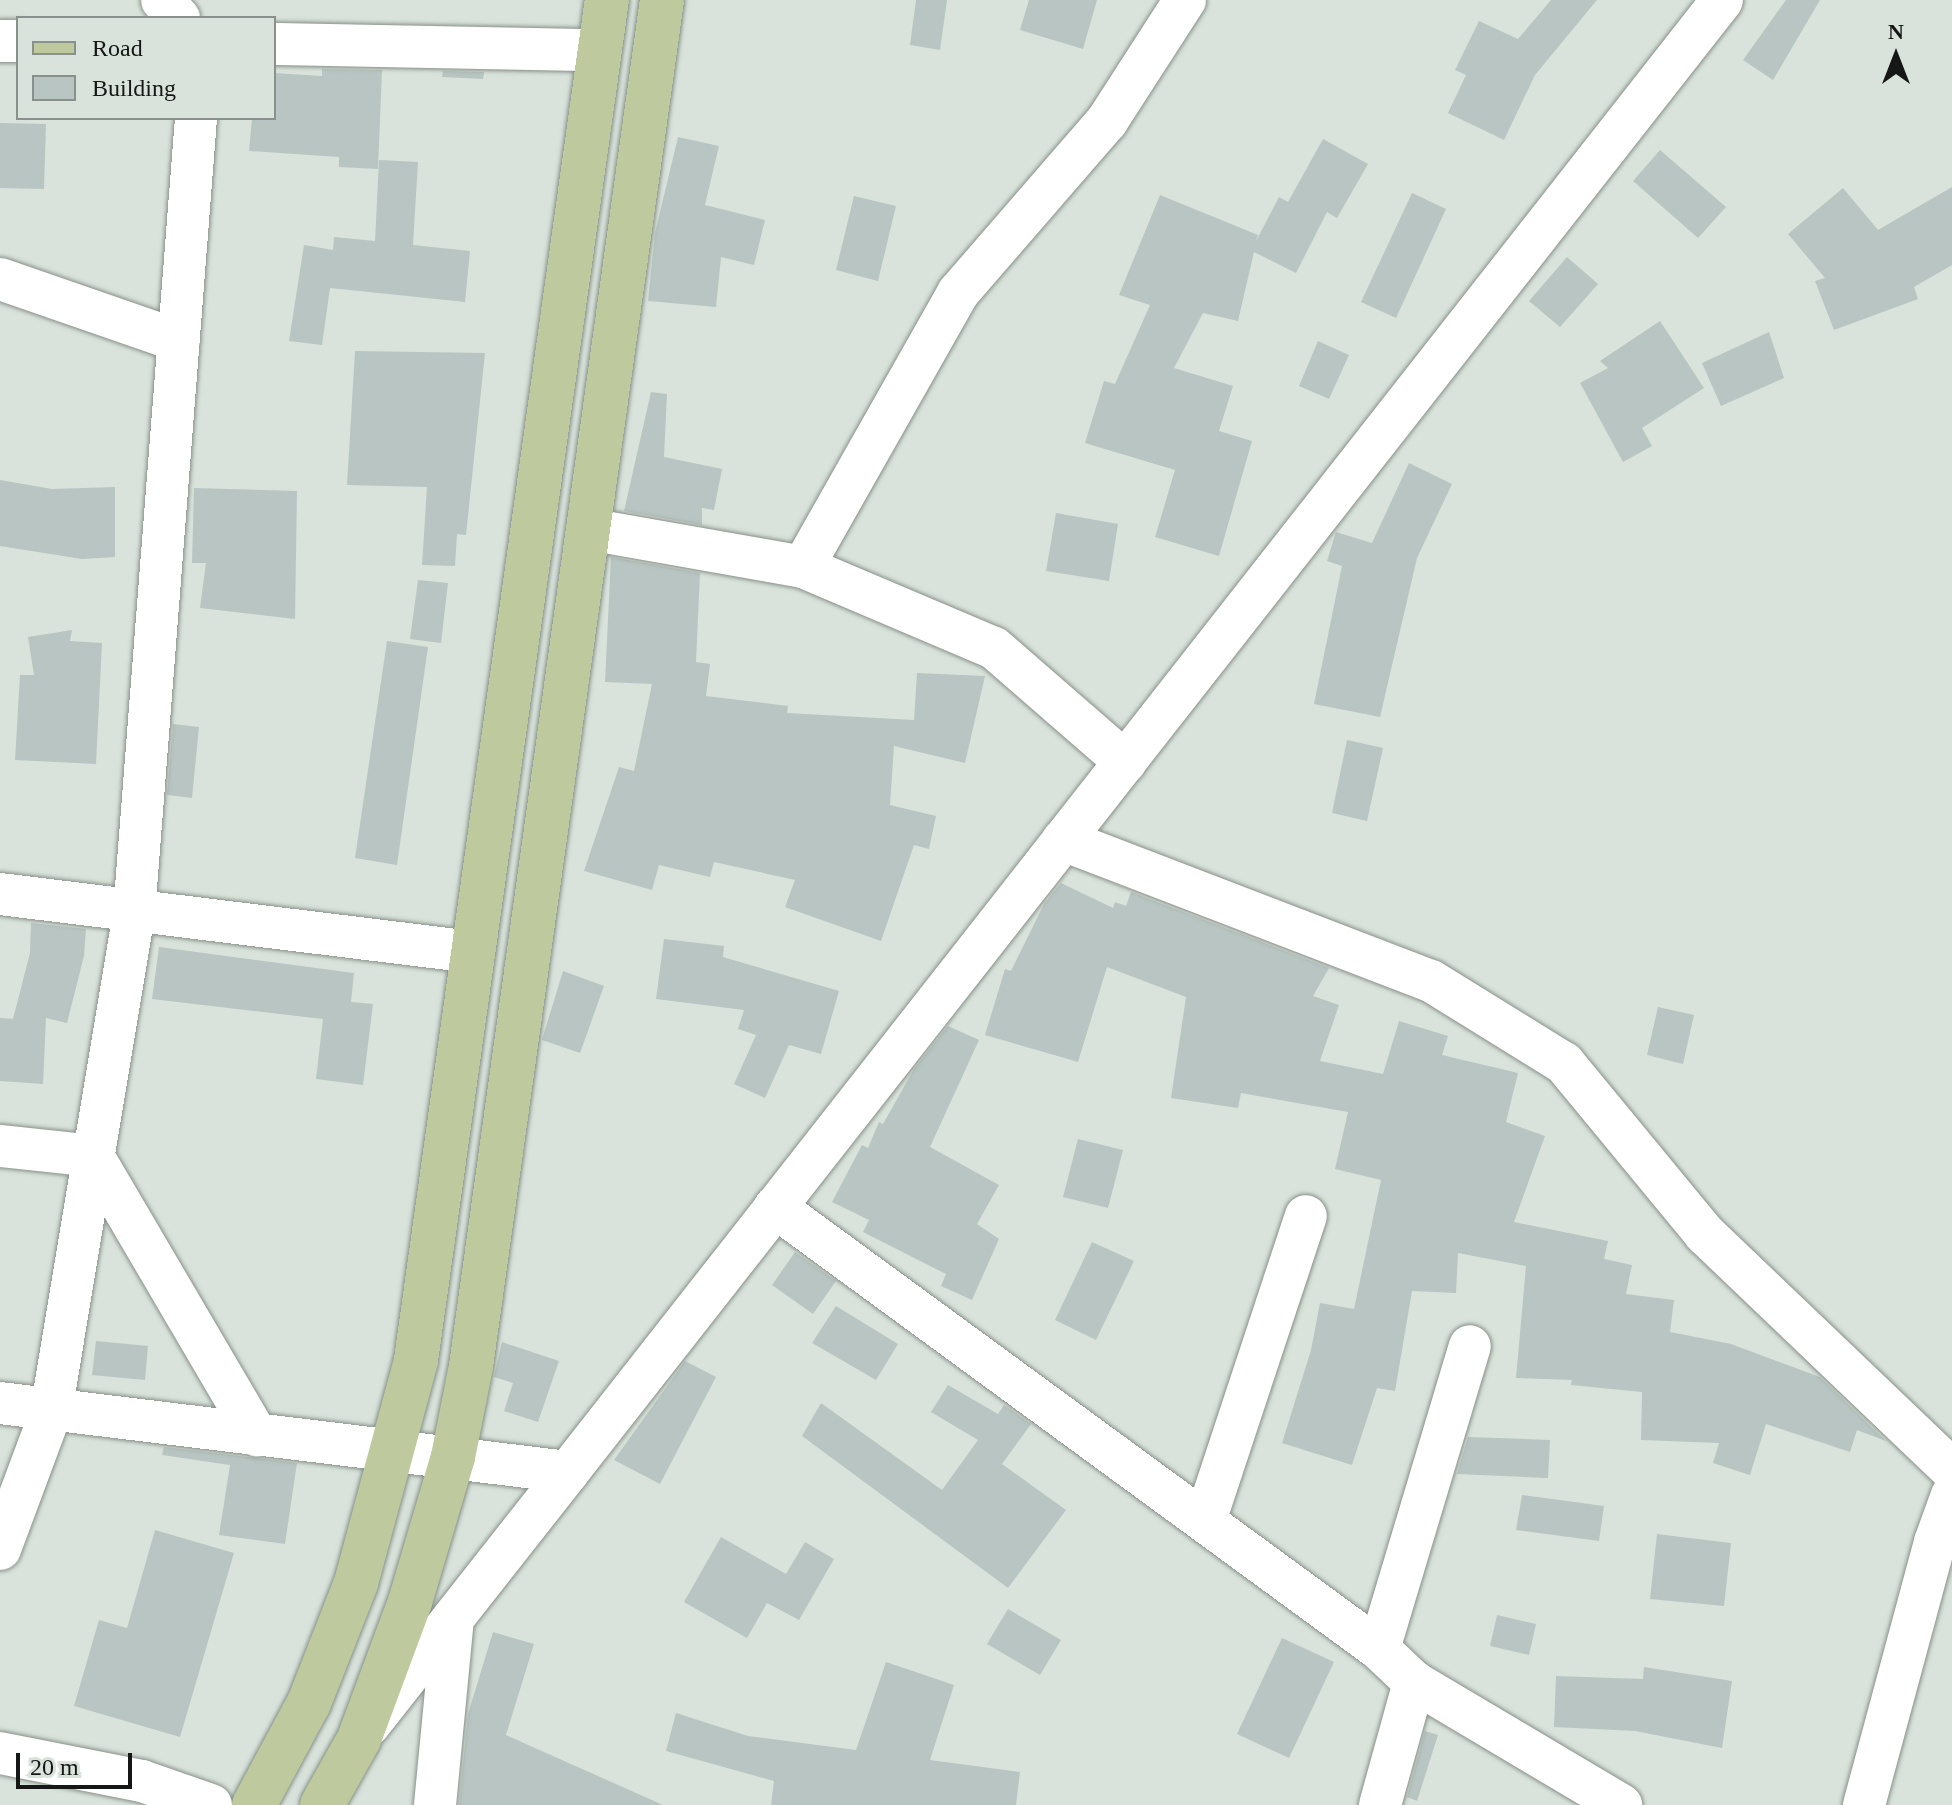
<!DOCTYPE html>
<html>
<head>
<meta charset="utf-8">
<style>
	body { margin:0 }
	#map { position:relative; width:1952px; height:1805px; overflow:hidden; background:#d9e3db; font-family:Georgia,serif }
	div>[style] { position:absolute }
	.building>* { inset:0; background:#b8c5c2 }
	.roads { filter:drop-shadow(0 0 2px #879089) drop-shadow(0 0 2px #879089) }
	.minor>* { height:42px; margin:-21px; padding:0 21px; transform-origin:21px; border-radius:21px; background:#fff }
	.major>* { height:44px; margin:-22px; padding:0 22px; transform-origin:22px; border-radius:22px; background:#beca9e }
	span { translate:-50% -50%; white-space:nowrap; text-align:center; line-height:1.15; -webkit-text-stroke:6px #d9e3db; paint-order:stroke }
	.legend { position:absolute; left:16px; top:16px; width:260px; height:104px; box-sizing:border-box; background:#d9e3db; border:2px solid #8a918c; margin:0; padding:10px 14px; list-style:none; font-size:24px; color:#141715 }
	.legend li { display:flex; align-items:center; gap:16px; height:40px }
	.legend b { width:40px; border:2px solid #8a918c }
	.north { position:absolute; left:1856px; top:16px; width:80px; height:80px; -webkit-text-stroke:6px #d9e3db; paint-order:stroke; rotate:0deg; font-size:22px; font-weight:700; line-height:32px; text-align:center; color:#141715 }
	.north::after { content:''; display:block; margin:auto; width:28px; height:36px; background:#141715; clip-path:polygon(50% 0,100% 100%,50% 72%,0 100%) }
	.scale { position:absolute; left:16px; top:1753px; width:116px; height:36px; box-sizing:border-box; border:4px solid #141715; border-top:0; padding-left:10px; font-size:24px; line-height:28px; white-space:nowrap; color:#141715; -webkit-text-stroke:6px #d9e3db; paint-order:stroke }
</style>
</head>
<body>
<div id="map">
	<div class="building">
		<div style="clip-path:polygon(916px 0,947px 0,940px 50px,910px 45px)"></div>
		<div style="clip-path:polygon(1029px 0,1097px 0,1083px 49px,1020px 30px)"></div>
		<div style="clip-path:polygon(1551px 0,1597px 0,1535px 75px,1504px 140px,1448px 113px,1466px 75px,1455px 70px,1479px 21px,1518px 39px)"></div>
		<div style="clip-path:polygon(1786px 0,1820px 0,1773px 80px,1743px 60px)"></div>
		<div style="clip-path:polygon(322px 69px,382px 70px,378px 169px,339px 167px,339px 157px,249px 151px,252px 118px,274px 118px,274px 73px,322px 76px)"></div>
		<div style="clip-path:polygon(443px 71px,484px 72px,483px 79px,442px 77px)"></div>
		<div style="clip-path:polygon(0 123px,46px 124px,44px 189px,0 188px)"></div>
		<div style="clip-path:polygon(678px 137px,719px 146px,705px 205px,765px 220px,754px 265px,721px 257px,716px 307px,648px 301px,655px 233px)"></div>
		<div style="clip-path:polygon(1323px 139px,1368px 164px,1337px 218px,1327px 212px,1296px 273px,1254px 252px,1238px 321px,1203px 313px,1174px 368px,1233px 386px,1219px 431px,1252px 441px,1219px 556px,1155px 537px,1175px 470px,1085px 443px,1104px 381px,1115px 384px,1150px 305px,1119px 295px,1160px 195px,1258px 235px,1256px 241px,1279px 197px,1288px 202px)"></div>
		<div style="clip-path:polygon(1660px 150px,1726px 207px,1698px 238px,1633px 181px)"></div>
		<div style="clip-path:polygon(379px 160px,418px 162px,413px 245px,470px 251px,465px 302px,330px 288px,322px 345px,289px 341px,304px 245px,333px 250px,334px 237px,375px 241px)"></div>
		<div style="clip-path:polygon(1952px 187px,1952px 265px,1914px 287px,1918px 299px,1834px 330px,1815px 281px,1825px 278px,1788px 234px,1843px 188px,1878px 230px)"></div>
		<div style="clip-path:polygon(1412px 193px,1446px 209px,1396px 318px,1361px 302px)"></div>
		<div style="clip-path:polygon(854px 196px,896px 206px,878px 281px,836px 270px)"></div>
		<div style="clip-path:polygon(1567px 257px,1598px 284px,1560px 327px,1529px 301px)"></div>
		<div style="clip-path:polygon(1660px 321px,1704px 388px,1642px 428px,1652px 446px,1623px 462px,1580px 383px,1608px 368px,1600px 361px)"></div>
		<div style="clip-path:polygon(1769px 332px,1784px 378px,1721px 406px,1702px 363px)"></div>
		<div style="clip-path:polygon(1318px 341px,1349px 355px,1329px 399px,1299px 386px)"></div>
		<div style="clip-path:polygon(355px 351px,485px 353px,466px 535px,457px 534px,455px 566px,422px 565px,427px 487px,347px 485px)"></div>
		<div style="clip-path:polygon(651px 392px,667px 394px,664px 457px,722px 469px,714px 510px,702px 508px,702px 525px,624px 511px)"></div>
		<div style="clip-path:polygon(1409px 463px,1452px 484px,1417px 558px,1380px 717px,1314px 704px,1342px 566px,1327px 561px,1336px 532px,1372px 543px)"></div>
		<div style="clip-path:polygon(0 480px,52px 489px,115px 487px,115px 557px,82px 559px,0 546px)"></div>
		<div style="clip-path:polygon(194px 488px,297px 491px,295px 619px,200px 608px,206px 563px,192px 563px)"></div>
		<div style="clip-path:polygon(1056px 513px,1118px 524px,1109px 581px,1046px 571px)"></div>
		<div style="clip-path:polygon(611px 557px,700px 573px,696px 662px,710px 664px,706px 696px,788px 706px,787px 713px,914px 720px,917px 673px,985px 676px,965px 763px,894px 746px,890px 805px,936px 816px,929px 849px,914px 845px,881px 941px,785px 907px,795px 880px,714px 862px,710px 877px,659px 865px,652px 890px,584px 871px,619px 767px,634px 771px,652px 684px,605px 682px)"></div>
		<div style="clip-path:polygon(418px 580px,448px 583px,441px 643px,410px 639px)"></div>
		<div style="clip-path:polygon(72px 630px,70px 641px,102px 643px,96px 764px,15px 760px,20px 675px,34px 675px,28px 637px)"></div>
		<div style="clip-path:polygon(387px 641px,428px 647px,397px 865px,355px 858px)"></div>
		<div style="clip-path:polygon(173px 724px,199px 727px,192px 798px,167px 795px)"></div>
		<div style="clip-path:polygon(1347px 740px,1383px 748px,1367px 821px,1332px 813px)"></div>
		<div style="clip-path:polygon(1061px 883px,1113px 908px,1115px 902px,1126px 906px,1131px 892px,1329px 968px,1313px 996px,1339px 1005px,1320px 1061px,1383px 1074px,1399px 1021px,1448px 1036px,1442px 1055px,1518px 1073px,1506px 1122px,1545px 1136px,1514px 1222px,1608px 1241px,1604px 1259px,1632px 1265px,1626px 1294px,1674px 1300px,1670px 1332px,1731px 1344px,1820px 1377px,1886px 1441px,1857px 1430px,1850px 1452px,1766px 1424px,1750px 1475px,1713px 1463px,1719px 1443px,1641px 1440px,1642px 1392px,1571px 1385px,1572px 1380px,1516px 1378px,1526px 1266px,1458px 1253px,1456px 1293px,1412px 1291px,1395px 1391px,1377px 1388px,1352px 1465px,1282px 1443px,1311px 1350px,1320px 1303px,1354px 1309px,1381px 1180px,1335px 1169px,1348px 1112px,1241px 1093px,1238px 1108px,1171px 1098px,1186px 997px,1107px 967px,1078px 1062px,985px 1035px,1005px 969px,1011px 971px,1044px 904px)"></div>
		<div style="clip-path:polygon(31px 923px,86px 929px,84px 956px,67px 1023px,46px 1018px,43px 1084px,0 1081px,0 1018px,13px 1019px,30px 953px)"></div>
		<div style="clip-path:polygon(664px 939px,724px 946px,723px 957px,839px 991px,821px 1054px,789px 1045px,765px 1098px,734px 1084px,756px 1035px,738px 1029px,744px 1010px,656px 999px)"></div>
		<div style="clip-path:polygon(159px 947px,354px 973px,351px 1002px,373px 1004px,363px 1085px,316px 1079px,323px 1019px,152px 999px)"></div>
		<div style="clip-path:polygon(563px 971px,604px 986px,580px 1053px,542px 1040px)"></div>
		<div style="clip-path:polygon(1658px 1007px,1694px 1015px,1683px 1064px,1647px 1055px)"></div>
		<div style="clip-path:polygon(948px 1026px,979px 1040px,930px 1147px,999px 1185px,977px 1224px,999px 1239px,972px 1300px,941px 1286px,946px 1274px,863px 1232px,869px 1220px,832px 1202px,862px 1145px,868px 1148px,879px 1122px,883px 1124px,914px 1069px)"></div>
		<div style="clip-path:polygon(1078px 1139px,1123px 1150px,1108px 1208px,1063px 1197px)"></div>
		<div style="clip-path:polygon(1092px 1242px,1134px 1261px,1096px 1340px,1055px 1320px)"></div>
		<div style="clip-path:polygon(795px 1252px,836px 1281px,813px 1314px,772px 1285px)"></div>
		<div style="clip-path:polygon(836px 1306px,898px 1344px,876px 1380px,812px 1343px)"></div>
		<div style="clip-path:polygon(96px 1341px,148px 1346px,145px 1380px,92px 1375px)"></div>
		<div style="clip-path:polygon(502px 1342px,559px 1361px,538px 1422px,504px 1411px,513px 1383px,494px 1377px)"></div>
		<div style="clip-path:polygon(685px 1361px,716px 1377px,660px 1484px,614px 1460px)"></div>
		<div style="clip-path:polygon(948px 1385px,998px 1414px,1004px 1405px,1031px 1424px,1002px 1464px,1066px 1510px,1008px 1588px,802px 1436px,821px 1403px,942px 1490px,978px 1440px,931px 1412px)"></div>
		<div style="clip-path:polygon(1468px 1437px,1550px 1440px,1548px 1478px,1457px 1474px)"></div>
		<div style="clip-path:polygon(164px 1447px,297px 1463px,285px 1544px,219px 1535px,230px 1465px,162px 1455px)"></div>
		<div style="clip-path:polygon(1522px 1495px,1604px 1506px,1599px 1541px,1516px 1530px)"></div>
		<div style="clip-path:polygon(155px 1530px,234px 1553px,180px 1737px,74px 1706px,99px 1620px,127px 1628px)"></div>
		<div style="clip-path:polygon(1657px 1534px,1731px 1543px,1724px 1606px,1650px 1599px)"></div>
		<div style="clip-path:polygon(721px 1537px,786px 1574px,805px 1542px,834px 1559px,799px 1620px,767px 1603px,747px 1638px,684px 1602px)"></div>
		<div style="clip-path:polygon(1008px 1609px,1061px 1640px,1040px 1675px,987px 1644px)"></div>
		<div style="clip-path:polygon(1497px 1615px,1536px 1624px,1529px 1655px,1490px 1646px)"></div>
		<div style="clip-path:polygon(493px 1632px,534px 1644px,506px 1735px,663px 1805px,459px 1805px,468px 1714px)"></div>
		<div style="clip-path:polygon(1282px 1638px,1334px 1662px,1289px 1758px,1237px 1734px)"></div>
		<div style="clip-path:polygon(886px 1662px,954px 1685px,930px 1760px,1020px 1772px,1016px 1805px,771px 1805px,774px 1781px,666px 1751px,676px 1713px,748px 1736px,856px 1750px)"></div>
		<div style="clip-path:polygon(1644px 1667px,1732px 1681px,1722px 1748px,1635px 1731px,1554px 1727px,1556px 1676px,1643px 1679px)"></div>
		<div style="clip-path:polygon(1425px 1731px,1438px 1735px,1417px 1801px,1407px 1797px)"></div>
	</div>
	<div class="roads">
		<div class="minor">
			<div style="left:162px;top:0;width:25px;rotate:47deg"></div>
			<div style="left:0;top:41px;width:18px"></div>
			<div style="left:274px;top:44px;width:326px;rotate:1.1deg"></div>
			<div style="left:0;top:279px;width:189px;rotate:19.1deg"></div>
			<div style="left:588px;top:529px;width:218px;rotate:10deg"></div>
			<div style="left:803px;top:567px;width:207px;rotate:23deg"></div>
			<div style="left:994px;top:648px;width:174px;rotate:41deg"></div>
			<div style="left:803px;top:567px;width:315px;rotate:-60.5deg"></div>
			<div style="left:958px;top:293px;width:228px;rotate:-49.1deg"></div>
			<div style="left:1107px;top:121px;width:144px;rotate:-57.2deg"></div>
			<div style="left:1063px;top:840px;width:394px;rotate:21deg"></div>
			<div style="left:1431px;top:981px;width:156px;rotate:31.7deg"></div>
			<div style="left:1564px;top:1063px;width:222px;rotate:50.5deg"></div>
			<div style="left:1705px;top:1234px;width:342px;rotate:43.7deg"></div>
			<div style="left:0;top:894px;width:477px;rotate:7deg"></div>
			<div style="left:0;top:1146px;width:94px;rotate:6.1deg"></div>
			<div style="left:93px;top:1156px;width:324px;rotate:59.6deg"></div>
			<div style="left:775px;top:1207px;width:748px;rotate:36.2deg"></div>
			<div style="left:1379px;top:1649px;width:48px;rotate:43.3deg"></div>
			<div style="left:1414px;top:1682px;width:241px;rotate:30.7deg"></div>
			<div style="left:0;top:1403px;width:572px;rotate:6.93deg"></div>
			<div style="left:568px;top:1472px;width:1870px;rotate:-51.9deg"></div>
			<div style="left:1205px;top:1521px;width:321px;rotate:-71.7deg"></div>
			<div style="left:0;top:1549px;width:146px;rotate:-69.6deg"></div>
			<div style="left:51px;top:1412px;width:506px;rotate:-80.56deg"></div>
			<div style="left:134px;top:913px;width:797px;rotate:-85.54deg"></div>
			<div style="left:1379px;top:1649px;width:316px;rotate:-73.3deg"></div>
			<div style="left:369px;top:1725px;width:322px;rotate:-51.8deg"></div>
			<div style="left:0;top:1753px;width:145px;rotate:11.2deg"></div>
			<div style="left:142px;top:1781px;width:73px;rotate:19.2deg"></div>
			<div style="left:435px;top:1805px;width:187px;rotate:-84.5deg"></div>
			<div style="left:1380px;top:1805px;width:128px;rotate:-74.5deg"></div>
			<div style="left:1864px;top:1805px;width:272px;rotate:-74.9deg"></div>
			<div style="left:1935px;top:1542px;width:50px;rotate:-70.1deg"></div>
		</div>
		<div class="major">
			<div style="left:254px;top:1805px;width:116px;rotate:-61.7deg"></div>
			<div style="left:309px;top:1703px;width:129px;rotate:-68.6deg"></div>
			<div style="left:356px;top:1583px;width:231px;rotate:-74.9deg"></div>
			<div style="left:416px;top:1360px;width:1373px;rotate:-82.01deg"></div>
			<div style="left:322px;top:1805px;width:76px;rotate:-60.7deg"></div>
			<div style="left:359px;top:1739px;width:146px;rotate:-69.6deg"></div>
			<div style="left:410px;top:1602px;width:151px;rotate:-73.5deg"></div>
			<div style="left:453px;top:1457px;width:93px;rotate:-78.8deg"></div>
			<div style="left:471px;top:1366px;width:1379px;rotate:-82.04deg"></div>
		</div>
	</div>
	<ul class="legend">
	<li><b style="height:10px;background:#beca9e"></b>Road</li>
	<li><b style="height:22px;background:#b8c5c2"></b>Building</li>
	</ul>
	<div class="north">N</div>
	<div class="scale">20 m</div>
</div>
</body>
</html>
